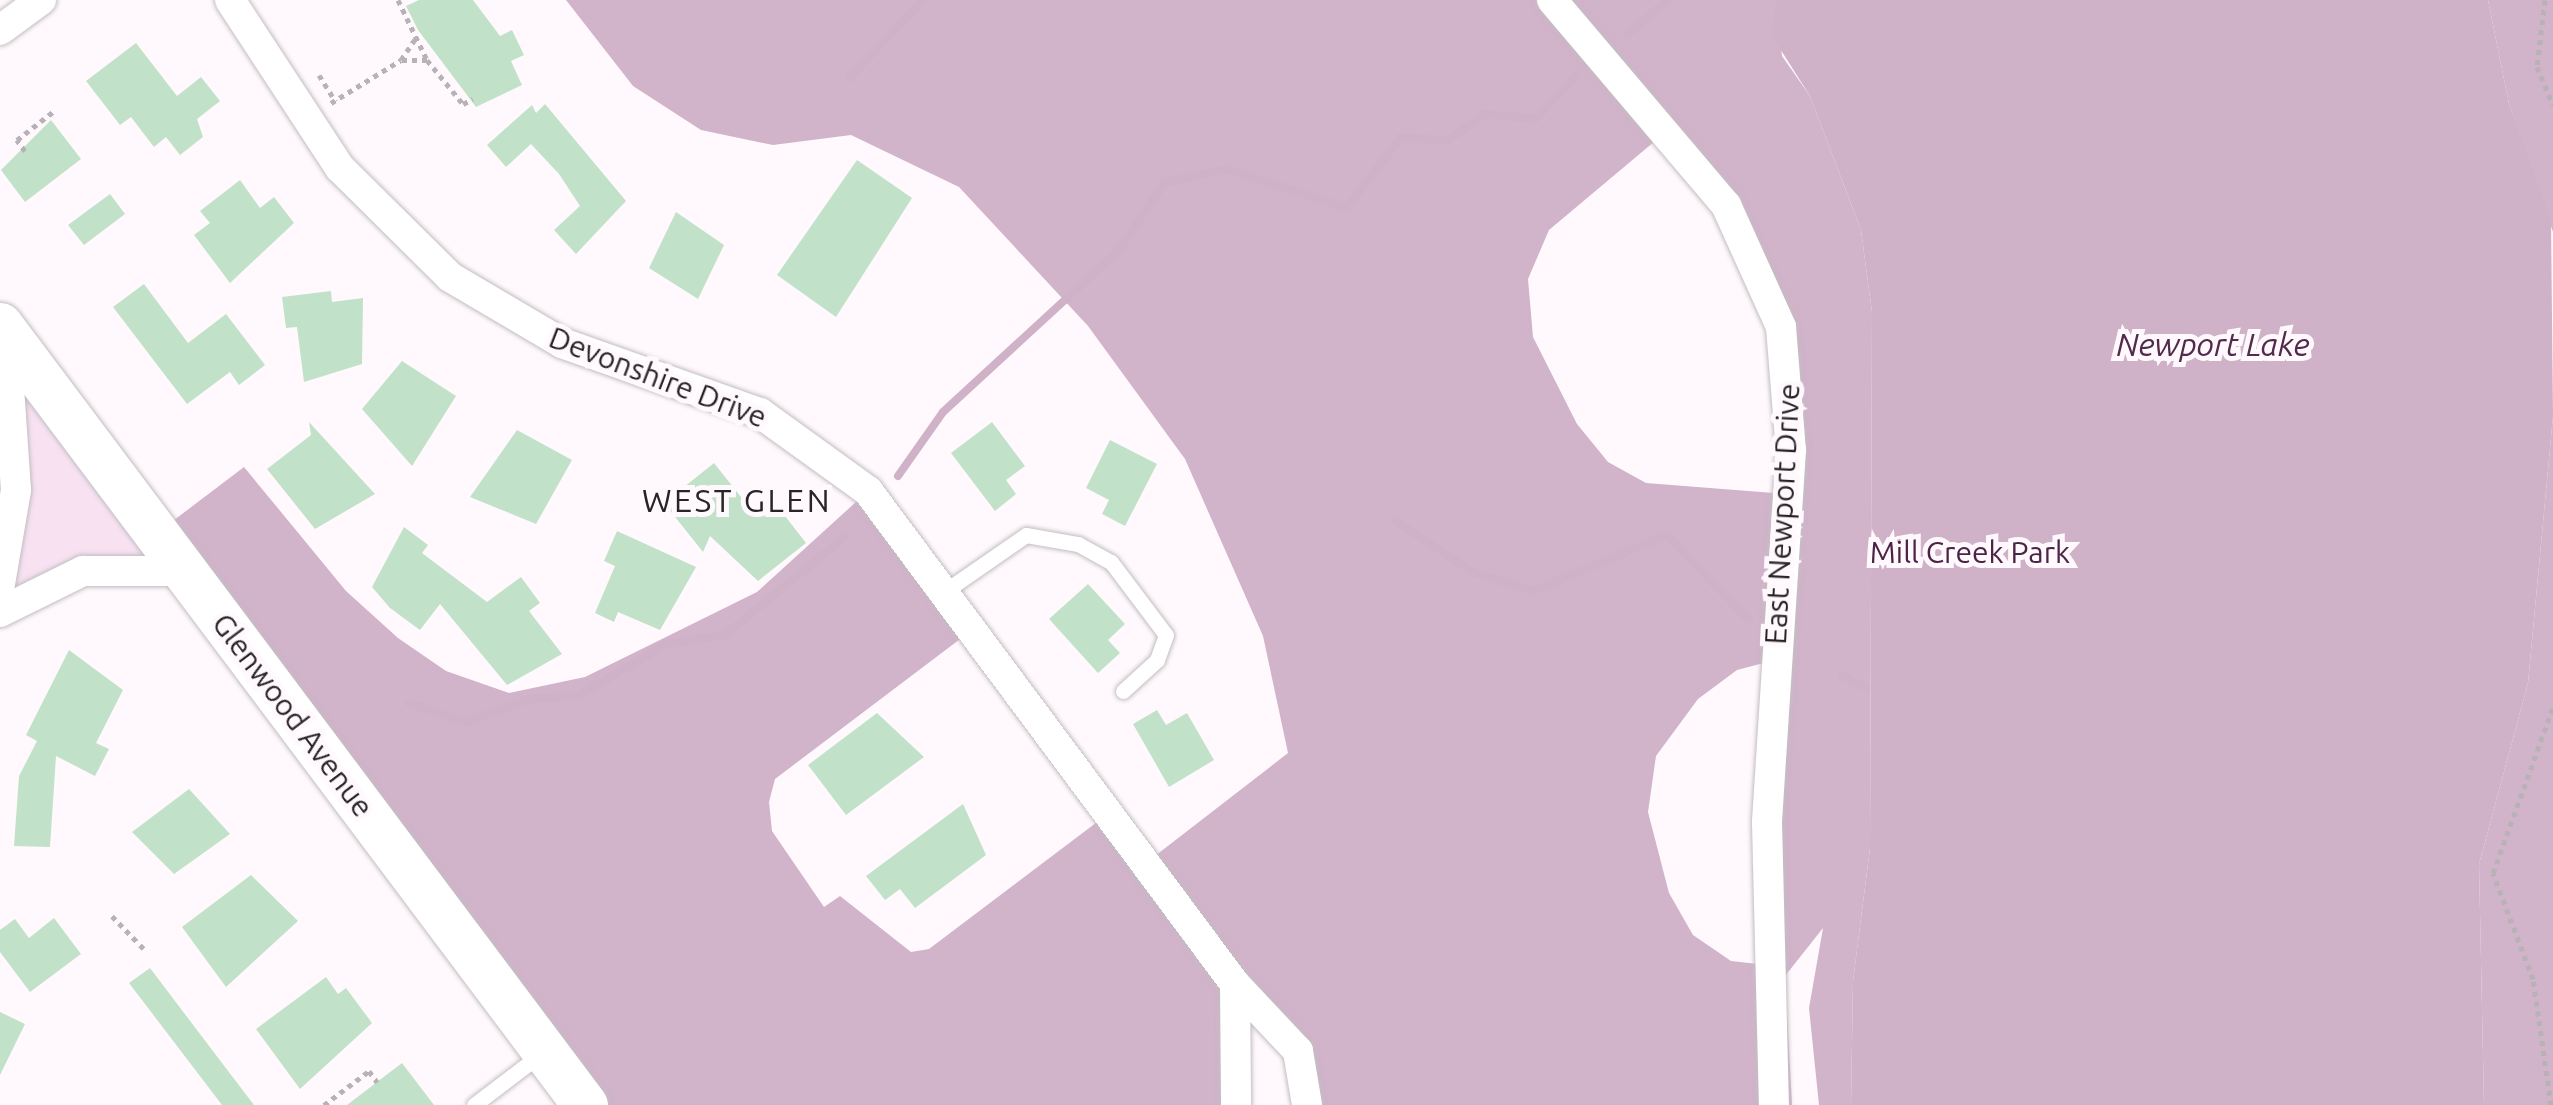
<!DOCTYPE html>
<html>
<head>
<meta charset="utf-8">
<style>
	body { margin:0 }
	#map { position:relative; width:2553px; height:1105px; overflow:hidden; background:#fff9fd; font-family:Ubuntu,sans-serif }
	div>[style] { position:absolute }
	.green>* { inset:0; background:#f8e2f2 }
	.forest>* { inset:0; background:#d1b3ca }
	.water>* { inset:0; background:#cfb1c8 }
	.stream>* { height:8px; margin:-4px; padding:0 4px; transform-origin:4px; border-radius:4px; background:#cfb1c8 }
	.building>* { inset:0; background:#c2e1c9 }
	.path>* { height:5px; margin-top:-2.5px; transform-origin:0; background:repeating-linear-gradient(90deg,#b7b2b5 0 5px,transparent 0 10px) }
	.roads { filter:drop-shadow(0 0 2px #c3bdc2) drop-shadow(0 0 2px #c3bdc2) }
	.lane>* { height:15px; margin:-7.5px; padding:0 7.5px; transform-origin:7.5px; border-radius:7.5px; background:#fff }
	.street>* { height:30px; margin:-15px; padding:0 15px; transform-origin:15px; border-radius:15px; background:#fff }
	.secondary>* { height:45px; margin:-22.5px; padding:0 22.5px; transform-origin:22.5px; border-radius:22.5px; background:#fff }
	span { translate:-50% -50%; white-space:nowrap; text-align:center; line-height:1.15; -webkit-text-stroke:10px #fff9fd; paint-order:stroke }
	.street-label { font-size:30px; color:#262426 }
	.park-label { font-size:30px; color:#4b2344 }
	.water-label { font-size:32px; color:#522a4b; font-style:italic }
	.neighbourhood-label { font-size:32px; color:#262426; letter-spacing:2.5px }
</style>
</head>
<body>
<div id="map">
	<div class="green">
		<div style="clip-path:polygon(10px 357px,186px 571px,146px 566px,0 612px)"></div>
	</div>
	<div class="forest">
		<div style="clip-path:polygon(evenodd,566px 0,1776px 0,1782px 56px,1810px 96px,1861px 230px,1872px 312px,1870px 848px,1853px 981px,1851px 1105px,1819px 1105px,1809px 1008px,1823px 928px,1785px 976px,1792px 1105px,1307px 1105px,1309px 1085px,1236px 985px,1236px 1105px,585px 1105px,157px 533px,244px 467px,346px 591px,398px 638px,446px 671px,509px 693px,585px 677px,757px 592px,868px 491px,976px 627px,775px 779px,769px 802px,772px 831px,824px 907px,840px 896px,911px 952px,929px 949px,1113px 810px,1151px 859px,1288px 753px,1263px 636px,1185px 459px,1088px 326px,959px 187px,851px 135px,773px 145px,701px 130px,633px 86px,566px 0,1667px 131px,1751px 246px,1791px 450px,1788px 494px,1646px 483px,1608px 462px,1577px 424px,1533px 337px,1528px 279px,1549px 230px,1667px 131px,566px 0,1775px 660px,1767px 965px,1731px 961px,1693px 935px,1669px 893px,1648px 812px,1656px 756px,1698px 699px,1737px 670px,1775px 660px)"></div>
		<div style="clip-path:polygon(2488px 0,2553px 0,2553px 232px,2509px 104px)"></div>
		<div style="clip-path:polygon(2553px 416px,2553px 1105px,2484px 1105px,2479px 864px,2528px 683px)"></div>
	</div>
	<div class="water">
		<div style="clip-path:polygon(1776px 0,2488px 0,2509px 104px,2551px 220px,2553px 416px,2528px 683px,2479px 864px,2484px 1105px,1851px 1105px,1853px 981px,1870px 848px,1872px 312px,1861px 230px,1810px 96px,1772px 36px)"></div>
	</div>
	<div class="stream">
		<div style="left:1628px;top:34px;width:52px;rotate:-40.4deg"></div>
		<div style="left:849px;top:78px;width:108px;rotate:-46.5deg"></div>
		<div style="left:898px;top:476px;width:78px;rotate:-54.9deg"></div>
		<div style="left:943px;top:412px;width:239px;rotate:-42.6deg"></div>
		<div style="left:1119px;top:250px;width:81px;rotate:-56.1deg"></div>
		<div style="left:1164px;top:183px;width:65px;rotate:-12.5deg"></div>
		<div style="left:1227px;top:169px;width:126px;rotate:18deg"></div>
		<div style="left:1347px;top:208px;width:88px;rotate:-52.9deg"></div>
		<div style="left:1400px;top:138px;width:48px;rotate:2.4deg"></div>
		<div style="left:1448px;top:140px;width:45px;rotate:-35.1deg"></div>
		<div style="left:1485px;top:114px;width:50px;rotate:5.7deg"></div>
		<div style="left:1535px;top:119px;width:61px;rotate:-46.3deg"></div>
		<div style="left:1394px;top:520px;width:97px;rotate:33.2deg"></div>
		<div style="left:1475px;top:573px;width:61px;rotate:17.2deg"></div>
		<div style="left:1533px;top:591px;width:145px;rotate:-22.7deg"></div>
		<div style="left:1667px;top:535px;width:117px;rotate:46deg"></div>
		<div style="left:1842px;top:676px;width:27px;rotate:27deg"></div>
		<div style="left:409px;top:703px;width:60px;rotate:18.4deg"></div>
		<div style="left:466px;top:722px;width:68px;rotate:-19.8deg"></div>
		<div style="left:530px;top:699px;width:48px;rotate:-3.6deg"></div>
		<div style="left:578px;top:696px;width:103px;rotate:-30.3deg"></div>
		<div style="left:667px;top:644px;width:59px;rotate:-8.8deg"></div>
		<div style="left:725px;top:635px;width:156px;rotate:-39.3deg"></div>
	</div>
	<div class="building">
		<div style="clip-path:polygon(419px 0,473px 0,500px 36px,512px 30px,524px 55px,511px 61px,522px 85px,476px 107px,418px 30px,406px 6px)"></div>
		<div style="clip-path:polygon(136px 43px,177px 96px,201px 77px,220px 101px,197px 119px,203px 137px,180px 155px,166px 137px,154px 147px,131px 117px,120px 125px,86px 81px)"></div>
		<div style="clip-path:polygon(545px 104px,626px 201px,576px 254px,554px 230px,580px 206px,559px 174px,531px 144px,506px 167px,487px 145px,532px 105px,536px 113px)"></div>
		<div style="clip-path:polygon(51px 120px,81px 159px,25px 202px,1px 170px)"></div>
		<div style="clip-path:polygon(857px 160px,912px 198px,836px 317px,777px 275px)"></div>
		<div style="clip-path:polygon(240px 180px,260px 208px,274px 197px,294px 223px,230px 283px,194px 235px,210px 223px,200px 211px)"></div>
		<div style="clip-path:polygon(110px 194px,125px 214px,84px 245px,68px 225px)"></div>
		<div style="clip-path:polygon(676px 212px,724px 245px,698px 299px,649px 268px)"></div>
		<div style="clip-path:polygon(144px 284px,188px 343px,226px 314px,265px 365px,239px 385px,230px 372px,187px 404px,113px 307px)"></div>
		<div style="clip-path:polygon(331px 291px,332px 302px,363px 298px,362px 364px,304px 382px,297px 327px,286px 328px,282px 297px)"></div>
		<div style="clip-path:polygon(402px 361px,456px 396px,412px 466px,362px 409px)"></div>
		<div style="clip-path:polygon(309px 422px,375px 494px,315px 529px,267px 469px,311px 435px)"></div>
		<div style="clip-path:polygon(992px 422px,1025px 466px,1006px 480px,1016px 494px,995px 511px,951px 453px)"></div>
		<div style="clip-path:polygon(517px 430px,572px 460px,536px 524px,470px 497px)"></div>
		<div style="clip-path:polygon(1110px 440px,1157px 464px,1125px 526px,1102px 514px,1109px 500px,1086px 488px)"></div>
		<div style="clip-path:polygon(714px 463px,757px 517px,775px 503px,806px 543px,758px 581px,710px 536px,703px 552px,664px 503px)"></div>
		<div style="clip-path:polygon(404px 527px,428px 545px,422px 553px,487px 602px,521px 577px,540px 603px,529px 611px,562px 654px,507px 685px,440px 604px,420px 630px,390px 608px,372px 587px)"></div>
		<div style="clip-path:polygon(617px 531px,696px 567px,660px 630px,618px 612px,614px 622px,595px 613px,615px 566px,604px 561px)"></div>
		<div style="clip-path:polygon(1088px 584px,1125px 624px,1108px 640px,1120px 653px,1098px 673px,1049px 619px)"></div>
		<div style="clip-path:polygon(69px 650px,123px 690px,96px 743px,109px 749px,95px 776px,56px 756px,50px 847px,14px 846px,19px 776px,37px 741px,26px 735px)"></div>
		<div style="clip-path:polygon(1157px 710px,1166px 725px,1187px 713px,1214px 760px,1169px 787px,1133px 724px)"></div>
		<div style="clip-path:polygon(877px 713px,924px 757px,846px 815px,808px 765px)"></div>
		<div style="clip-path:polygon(189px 789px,230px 834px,174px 874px,132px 832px)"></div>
		<div style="clip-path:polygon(963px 804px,986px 855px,915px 908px,900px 889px,885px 900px,866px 876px)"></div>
		<div style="clip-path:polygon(251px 875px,298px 921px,226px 987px,182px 927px)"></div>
		<div style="clip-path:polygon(54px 918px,81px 954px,30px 992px,0 952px,0 930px,15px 919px,29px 938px)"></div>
		<div style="clip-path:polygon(150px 968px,203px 1038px,254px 1105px,222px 1105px,129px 983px)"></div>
		<div style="clip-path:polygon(326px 977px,338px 994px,346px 988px,372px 1023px,300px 1089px,256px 1029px)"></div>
		<div style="clip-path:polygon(0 1012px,25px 1024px,0 1075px)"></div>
		<div style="clip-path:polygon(402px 1063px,434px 1105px,347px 1105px,377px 1082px)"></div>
	</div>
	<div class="path">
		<div style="left:398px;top:0;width:67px;rotate:64.2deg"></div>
		<div style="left:427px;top:60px;width:26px;rotate:180deg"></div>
		<div style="left:401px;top:60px;width:27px;rotate:-56deg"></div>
		<div style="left:2545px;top:0;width:67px;rotate:96.8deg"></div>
		<div style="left:2537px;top:67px;width:41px;rotate:67.2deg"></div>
		<div style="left:427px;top:60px;width:57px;rotate:50.7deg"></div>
		<div style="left:463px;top:104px;width:11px;rotate:-27deg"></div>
		<div style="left:319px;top:75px;width:31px;rotate:58deg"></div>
		<div style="left:331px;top:103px;width:82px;rotate:-31.6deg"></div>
		<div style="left:25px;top:151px;width:14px;rotate:-126deg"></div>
		<div style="left:17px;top:140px;width:47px;rotate:-38.1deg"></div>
		<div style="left:112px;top:916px;width:46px;rotate:45.9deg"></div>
		<div style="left:324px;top:1105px;width:56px;rotate:-37.1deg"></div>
		<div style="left:369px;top:1071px;width:14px;rotate:54deg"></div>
		<div style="left:2551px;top:1105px;width:127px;rotate:-98.1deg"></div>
		<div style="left:2533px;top:979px;width:113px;rotate:-110.7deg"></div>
		<div style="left:2493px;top:873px;width:177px;rotate:-70.1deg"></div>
	</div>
	<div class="roads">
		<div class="lane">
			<div style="left:948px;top:589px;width:95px;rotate:-34.7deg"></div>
			<div style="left:1026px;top:535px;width:53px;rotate:9.8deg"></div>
			<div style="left:1078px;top:544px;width:38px;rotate:29deg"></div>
			<div style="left:1111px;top:562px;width:91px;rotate:53deg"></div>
			<div style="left:1166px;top:635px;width:27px;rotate:110deg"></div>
			<div style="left:1157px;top:660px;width:46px;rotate:137.6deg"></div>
			<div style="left:474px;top:1105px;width:84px;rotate:-37.3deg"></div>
		</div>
		<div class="street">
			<div style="left:230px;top:0;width:201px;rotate:56.8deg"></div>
			<div style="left:340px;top:168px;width:155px;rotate:44.7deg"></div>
			<div style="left:450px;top:277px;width:130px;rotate:30.5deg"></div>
			<div style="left:562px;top:343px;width:210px;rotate:19.5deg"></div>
			<div style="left:760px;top:413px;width:133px;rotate:35.8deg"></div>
			<div style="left:868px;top:491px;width:615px;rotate:53.34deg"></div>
			<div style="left:1235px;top:984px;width:121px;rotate:89.5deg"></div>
			<div style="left:1552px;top:0;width:269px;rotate:49.7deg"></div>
			<div style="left:1726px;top:205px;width:134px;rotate:65.7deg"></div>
			<div style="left:1781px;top:327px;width:123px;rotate:85.4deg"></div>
			<div style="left:1791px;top:450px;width:373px;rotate:93.7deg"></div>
			<div style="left:1767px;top:822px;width:283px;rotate:88.6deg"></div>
			<div style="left:0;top:30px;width:51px;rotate:-36.2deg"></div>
			<div style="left:0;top:584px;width:95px;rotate:-80.3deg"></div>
			<div style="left:16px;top:490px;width:146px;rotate:-93.9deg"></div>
			<div style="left:0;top:612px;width:93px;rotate:-26.3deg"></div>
			<div style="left:83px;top:571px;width:103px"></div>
			<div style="left:1235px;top:984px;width:92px;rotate:46.8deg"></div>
			<div style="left:1298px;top:1051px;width:55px;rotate:80.5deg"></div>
		</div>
		<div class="secondary">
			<div style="left:0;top:325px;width:975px;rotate:53.13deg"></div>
		</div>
	</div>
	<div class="street-label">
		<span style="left:658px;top:377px;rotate:21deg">Devonshire Drive</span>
		<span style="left:1782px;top:514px;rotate:-87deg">East Newport Drive</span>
		<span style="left:293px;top:715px;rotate:53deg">Glenwood Avenue</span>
	</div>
	<div class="park-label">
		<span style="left:1970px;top:552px">Mill Creek Park</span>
	</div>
	<div class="water-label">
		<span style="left:2213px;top:344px">Newport Lake</span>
	</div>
	<div class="neighbourhood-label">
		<span style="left:737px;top:500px">WEST GLEN</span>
	</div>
</div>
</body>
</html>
